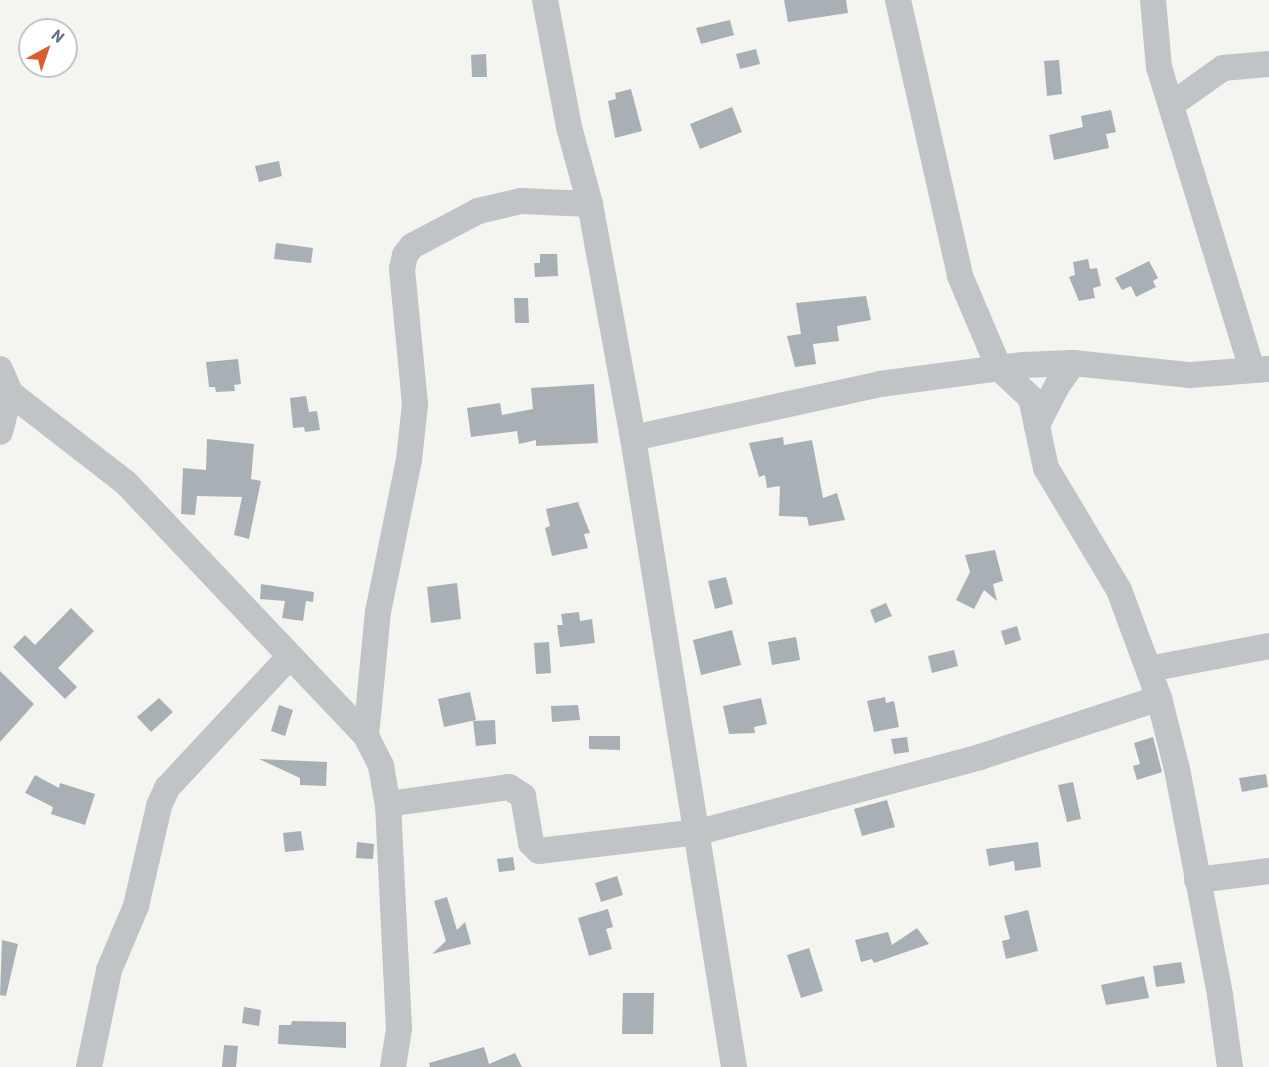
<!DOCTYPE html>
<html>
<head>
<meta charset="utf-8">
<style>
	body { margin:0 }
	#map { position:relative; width:1269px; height:1067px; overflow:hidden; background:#f4f4f1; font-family:Barlow,sans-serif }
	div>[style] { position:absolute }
	.building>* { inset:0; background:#a9b0b5 }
	.minor>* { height:26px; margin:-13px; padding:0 13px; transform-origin:13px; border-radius:13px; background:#c0c4c7 }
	span { translate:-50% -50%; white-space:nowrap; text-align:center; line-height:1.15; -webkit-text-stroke:6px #fff; paint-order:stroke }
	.north { position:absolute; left:18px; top:18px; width:60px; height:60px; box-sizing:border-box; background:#fff; border:2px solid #c1c7cc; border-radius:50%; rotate:40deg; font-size:16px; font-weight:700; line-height:24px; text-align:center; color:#657380 }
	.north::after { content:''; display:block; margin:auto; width:21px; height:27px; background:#d85e2d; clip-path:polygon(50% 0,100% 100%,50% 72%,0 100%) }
</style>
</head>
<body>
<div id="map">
	<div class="building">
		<div style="clip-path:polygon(784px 0,846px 0,848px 13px,788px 22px)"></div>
		<div style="clip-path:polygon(730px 20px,734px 35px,701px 44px,696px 28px)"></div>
		<div style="clip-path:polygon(756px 49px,760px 64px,740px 69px,736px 54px)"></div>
		<div style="clip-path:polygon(486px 54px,487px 77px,472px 77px,471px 55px)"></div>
		<div style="clip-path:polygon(1059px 60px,1062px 94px,1047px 96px,1044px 61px)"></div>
		<div style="clip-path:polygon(631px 89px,642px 131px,615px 138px,608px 101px,616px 99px,615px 93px)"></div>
		<div style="clip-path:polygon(732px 107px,742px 132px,700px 149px,690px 124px)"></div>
		<div style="clip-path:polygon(1111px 110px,1116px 132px,1106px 134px,1109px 148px,1054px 160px,1049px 135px,1083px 127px,1081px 116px)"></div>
		<div style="clip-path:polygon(279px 161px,282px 176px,259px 182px,255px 166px)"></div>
		<div style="clip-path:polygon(276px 243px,313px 248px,311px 263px,274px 259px)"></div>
		<div style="clip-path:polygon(540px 254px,557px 254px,558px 276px,535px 277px,534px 263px,540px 263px)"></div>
		<div style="clip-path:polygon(1088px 259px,1090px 269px,1097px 268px,1101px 286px,1093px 288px,1095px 298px,1079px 301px,1069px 277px,1075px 275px,1073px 262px)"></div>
		<div style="clip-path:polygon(1149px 261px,1158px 278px,1153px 281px,1156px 287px,1136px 297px,1131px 286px,1122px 290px,1115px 278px)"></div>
		<div style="clip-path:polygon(866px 296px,871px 320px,837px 326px,839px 341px,813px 344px,816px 364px,795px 367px,787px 336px,801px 334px,796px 303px)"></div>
		<div style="clip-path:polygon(514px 298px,528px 298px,529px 323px,515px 323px)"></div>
		<div style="clip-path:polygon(238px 359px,241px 384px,234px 385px,235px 391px,216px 392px,215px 387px,209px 387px,206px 362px)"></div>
		<div style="clip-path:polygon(594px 384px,598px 443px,536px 446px,536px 440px,519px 444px,517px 431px,471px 437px,467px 408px,500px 403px,502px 415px,533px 409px,531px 388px)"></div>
		<div style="clip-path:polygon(306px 396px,309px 412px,317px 411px,320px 430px,305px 432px,304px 427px,293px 428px,290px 398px)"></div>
		<div style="clip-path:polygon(783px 437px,784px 445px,812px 440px,823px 498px,837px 493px,845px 520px,809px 526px,807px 517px,779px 516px,780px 486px,767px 488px,765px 475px,759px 477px,749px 443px)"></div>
		<div style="clip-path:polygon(207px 439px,254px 444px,251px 479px,261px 481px,249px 539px,234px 535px,242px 497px,197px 496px,195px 515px,181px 514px,183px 468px,206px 470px)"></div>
		<div style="clip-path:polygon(578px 502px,590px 533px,584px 534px,588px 548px,552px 556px,545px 528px,550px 526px,546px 509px)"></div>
		<div style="clip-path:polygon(995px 550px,1003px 581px,993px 584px,997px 601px,984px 590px,974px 609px,956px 600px,970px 572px,965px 555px)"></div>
		<div style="clip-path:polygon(726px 577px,733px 604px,715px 609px,708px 581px)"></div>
		<div style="clip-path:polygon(457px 583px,461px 619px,431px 623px,427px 587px)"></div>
		<div style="clip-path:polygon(261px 584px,314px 592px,313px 602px,306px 601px,303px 621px,282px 618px,285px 601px,260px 599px)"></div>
		<div style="clip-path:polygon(886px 603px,892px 616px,875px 623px,870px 610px)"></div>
		<div style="clip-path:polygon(71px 608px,94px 631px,58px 668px,77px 687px,65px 699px,13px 647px,25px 635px,35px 645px)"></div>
		<div style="clip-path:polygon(579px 612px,580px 621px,592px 619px,595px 643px,560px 647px,557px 625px,563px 625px,561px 614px)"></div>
		<div style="clip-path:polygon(1017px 626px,1021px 640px,1005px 645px,1001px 631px)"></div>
		<div style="clip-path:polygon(732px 630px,741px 665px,701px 675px,693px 640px)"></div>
		<div style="clip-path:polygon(796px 637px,800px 660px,772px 665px,768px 642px)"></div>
		<div style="clip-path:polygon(549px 642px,551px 673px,536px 674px,534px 643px)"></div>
		<div style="clip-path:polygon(954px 650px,958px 666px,932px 673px,928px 656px)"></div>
		<div style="clip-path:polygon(0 671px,34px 704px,0 742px)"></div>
		<div style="clip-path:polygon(470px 692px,476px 720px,444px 727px,438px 699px)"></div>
		<div style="clip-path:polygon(885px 697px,886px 703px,894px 701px,899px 727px,874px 732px,867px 701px)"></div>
		<div style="clip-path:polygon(159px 698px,173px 712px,151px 732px,137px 717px)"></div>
		<div style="clip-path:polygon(761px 698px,767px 724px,754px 727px,755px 733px,729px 734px,723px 706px)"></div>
		<div style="clip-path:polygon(279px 705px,293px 710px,285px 736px,271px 731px)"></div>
		<div style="clip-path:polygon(578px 705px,580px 720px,552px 722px,551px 706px)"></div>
		<div style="clip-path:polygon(495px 720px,496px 744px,476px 746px,473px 721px)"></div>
		<div style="clip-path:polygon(589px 736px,620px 736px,620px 750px,589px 749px)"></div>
		<div style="clip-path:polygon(907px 737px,909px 752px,894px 754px,891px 739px)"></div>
		<div style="clip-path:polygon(1153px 737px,1162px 772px,1137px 780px,1133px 766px,1140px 764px,1134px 743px)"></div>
		<div style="clip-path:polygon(259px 759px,327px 762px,326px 786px,300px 785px,300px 778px)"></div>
		<div style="clip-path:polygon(1266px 774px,1268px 787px,1242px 792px,1239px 778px)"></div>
		<div style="clip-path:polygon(35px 775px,59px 788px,60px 783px,95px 794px,85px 825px,51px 814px,53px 807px,25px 793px)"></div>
		<div style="clip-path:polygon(1073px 782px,1081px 819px,1067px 822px,1058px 785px)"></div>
		<div style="clip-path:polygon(887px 800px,895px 827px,862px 836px,854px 809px)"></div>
		<div style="clip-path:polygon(301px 831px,304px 850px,285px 852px,283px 833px)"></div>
		<div style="clip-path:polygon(357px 842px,374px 844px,373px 859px,356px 858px)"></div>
		<div style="clip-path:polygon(1038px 842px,1041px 867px,1015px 871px,1014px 861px,989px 866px,986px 849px)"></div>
		<div style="clip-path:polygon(513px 857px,515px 870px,499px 872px,497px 859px)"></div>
		<div style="clip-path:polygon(617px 876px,623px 895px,601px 902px,595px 883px)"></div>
		<div style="clip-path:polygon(447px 897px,457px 930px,465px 922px,471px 944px,432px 954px,446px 941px,434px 901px)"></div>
		<div style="clip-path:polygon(608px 909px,613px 927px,606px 929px,612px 949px,589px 956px,578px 918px)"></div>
		<div style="clip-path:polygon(1028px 910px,1038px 951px,1006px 959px,1002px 941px,1010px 939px,1004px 916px)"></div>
		<div style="clip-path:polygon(917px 928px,929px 944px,874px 963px,872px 959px,861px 962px,855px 940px,888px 932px,892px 945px)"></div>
		<div style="clip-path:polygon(2px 940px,18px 944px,6px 996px,0 995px)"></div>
		<div style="clip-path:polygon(809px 948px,823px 991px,801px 998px,787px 955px)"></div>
		<div style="clip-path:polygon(1181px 962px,1185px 983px,1156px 987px,1153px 966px)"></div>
		<div style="clip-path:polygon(1144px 976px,1149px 998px,1106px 1005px,1101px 985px)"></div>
		<div style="clip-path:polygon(623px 993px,654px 993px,653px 1034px,622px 1034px)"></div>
		<div style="clip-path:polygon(244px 1007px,261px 1010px,259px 1026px,242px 1023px)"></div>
		<div style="clip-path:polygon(292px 1021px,346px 1022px,346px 1048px,278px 1044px,279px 1025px,291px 1025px)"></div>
		<div style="clip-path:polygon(224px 1045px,238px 1046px,236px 1067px,222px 1067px)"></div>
		<div style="clip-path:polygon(484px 1047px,489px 1064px,515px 1053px,522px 1067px,430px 1067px,429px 1063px)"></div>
	</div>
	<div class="minor">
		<div style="left:545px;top:0;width:129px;rotate:79.3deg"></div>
		<div style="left:569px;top:127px;width:80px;rotate:74.7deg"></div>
		<div style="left:590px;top:204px;width:238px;rotate:79.6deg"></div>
		<div style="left:633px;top:438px;width:637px;rotate:80.88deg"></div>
		<div style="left:898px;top:0;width:283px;rotate:77.3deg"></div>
		<div style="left:960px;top:276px;width:100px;rotate:67deg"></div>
		<div style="left:999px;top:368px;width:44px;rotate:43.2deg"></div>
		<div style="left:1031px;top:398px;width:72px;rotate:77.9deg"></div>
		<div style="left:1046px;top:468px;width:142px;rotate:59.1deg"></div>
		<div style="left:1119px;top:590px;width:115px;rotate:69.7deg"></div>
		<div style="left:1159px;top:698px;width:73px;rotate:75.8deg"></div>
		<div style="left:1177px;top:769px;width:230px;rotate:79.2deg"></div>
		<div style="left:1220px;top:995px;width:73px;rotate:82.1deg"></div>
		<div style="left:1153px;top:0;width:67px;rotate:84.9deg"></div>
		<div style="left:1159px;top:67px;width:317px;rotate:72.9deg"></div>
		<div style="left:1171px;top:105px;width:64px;rotate:-35.4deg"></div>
		<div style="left:1223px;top:68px;width:46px;rotate:-5deg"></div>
		<div style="left:0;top:369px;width:26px;rotate:67deg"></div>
		<div style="left:10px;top:393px;width:40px;rotate:104.4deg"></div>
		<div style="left:0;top:391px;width:10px;rotate:11deg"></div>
		<div style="left:10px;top:393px;width:147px;rotate:37.8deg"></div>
		<div style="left:126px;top:483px;width:349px;rotate:46.5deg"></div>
		<div style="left:366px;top:736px;width:34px;rotate:63deg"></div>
		<div style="left:381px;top:766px;width:39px;rotate:80deg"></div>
		<div style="left:388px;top:804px;width:225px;rotate:87.2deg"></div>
		<div style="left:399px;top:1029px;width:38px;rotate:99deg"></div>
		<div style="left:1037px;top:425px;width:44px;rotate:-62.9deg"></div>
		<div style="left:1057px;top:386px;width:28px;rotate:-55deg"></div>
		<div style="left:633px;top:438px;width:253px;rotate:-12.3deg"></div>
		<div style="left:880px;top:384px;width:144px;rotate:-7.6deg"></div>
		<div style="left:1023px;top:365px;width:50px;rotate:-2.3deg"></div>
		<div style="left:1073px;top:363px;width:118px;rotate:5.9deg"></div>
		<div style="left:1190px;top:375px;width:79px;rotate:-4.3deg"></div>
		<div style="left:1149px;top:669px;width:122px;rotate:-10.9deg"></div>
		<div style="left:366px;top:736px;width:125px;rotate:-84.5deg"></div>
		<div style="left:378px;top:612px;width:155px;rotate:-78.5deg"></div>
		<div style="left:409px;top:460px;width:56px;rotate:-83.9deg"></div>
		<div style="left:415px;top:404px;width:136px;rotate:-95.5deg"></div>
		<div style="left:402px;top:269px;width:14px;rotate:-78deg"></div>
		<div style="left:405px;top:255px;width:11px;rotate:-52deg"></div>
		<div style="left:412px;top:246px;width:75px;rotate:-27.9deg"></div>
		<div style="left:478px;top:211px;width:44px;rotate:-13.1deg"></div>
		<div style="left:521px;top:201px;width:69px;rotate:2.5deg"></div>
		<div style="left:388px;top:804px;width:122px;rotate:-8deg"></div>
		<div style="left:509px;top:787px;width:17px;rotate:33deg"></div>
		<div style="left:523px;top:796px;width:48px;rotate:80.3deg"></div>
		<div style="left:531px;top:843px;width:11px;rotate:45deg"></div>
		<div style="left:539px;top:851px;width:161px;rotate:-6.8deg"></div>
		<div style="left:699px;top:832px;width:291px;rotate:-14.9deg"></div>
		<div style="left:980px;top:757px;width:188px;rotate:-18.2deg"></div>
		<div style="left:1197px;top:880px;width:73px;rotate:-7.1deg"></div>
		<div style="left:89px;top:1067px;width:99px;rotate:-78.3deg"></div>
		<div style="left:109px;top:970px;width:69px;rotate:-67.1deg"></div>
		<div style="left:136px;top:906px;width:103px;rotate:-77deg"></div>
		<div style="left:159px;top:806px;width:20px;rotate:-66deg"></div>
		<div style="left:167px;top:788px;width:180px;rotate:-47deg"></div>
	</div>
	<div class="north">N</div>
</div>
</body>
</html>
